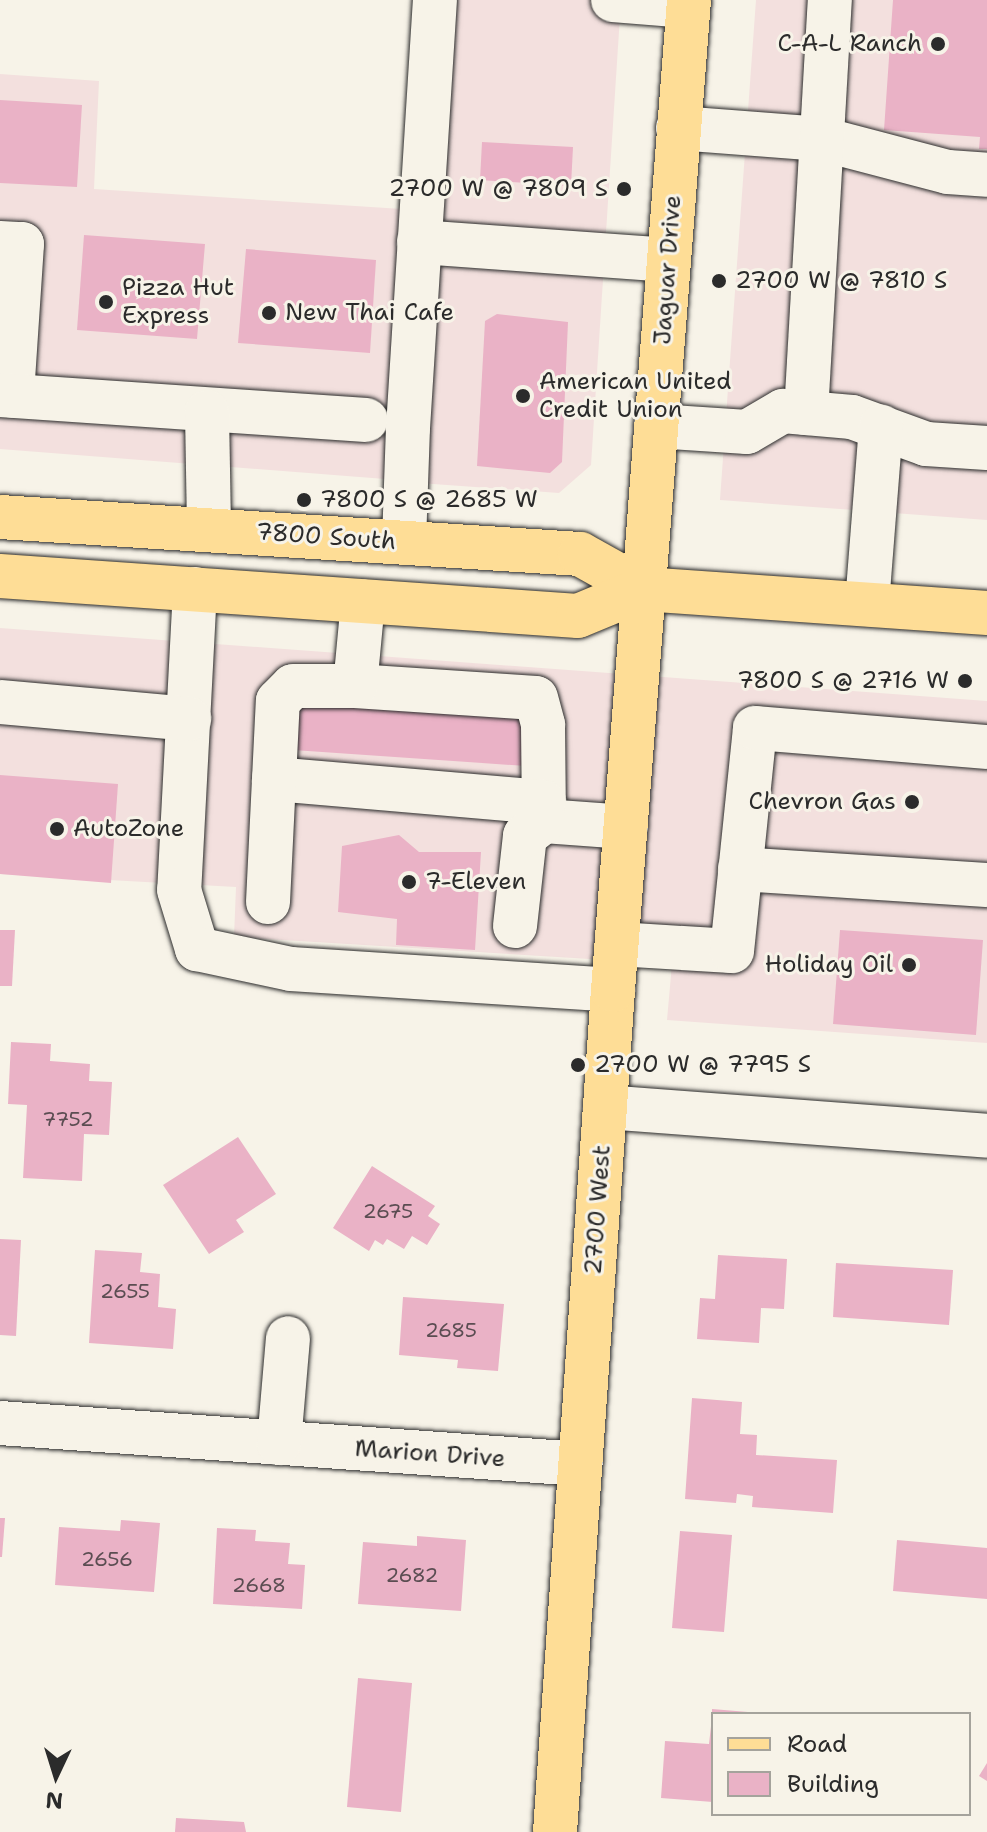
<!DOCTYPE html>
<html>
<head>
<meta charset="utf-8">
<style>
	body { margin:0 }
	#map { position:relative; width:987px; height:1832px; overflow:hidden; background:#f7f3e8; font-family:"Shantell Sans",sans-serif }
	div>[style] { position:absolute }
	.built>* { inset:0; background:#f3e0de }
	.building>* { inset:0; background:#eab2c6 }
	.roads { filter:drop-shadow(0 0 2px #2b2b2b) drop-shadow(0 0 2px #2b2b2b) }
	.minor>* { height:44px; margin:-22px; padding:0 22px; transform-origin:22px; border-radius:22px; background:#f7f3e8 }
	.major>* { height:44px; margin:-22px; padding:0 22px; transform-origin:22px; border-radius:22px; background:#fedd96 }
	.dots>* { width:22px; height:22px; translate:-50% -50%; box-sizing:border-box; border:4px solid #f7f3e8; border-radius:50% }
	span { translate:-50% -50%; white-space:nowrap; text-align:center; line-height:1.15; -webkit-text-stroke:6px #f7f3e8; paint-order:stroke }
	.number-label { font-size:20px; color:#5b4d52 }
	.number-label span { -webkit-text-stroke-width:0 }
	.poi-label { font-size:24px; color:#2b2b2b }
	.right { translate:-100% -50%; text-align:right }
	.left { translate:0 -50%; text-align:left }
	.street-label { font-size:24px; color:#2b2b2b }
	.legend { position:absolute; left:711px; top:1712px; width:260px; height:104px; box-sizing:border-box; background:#f7f3e8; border:2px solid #a5a39c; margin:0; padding:10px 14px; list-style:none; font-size:24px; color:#2b2b2b }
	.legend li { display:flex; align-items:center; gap:16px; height:40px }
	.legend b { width:40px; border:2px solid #a5a39c }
	.north { position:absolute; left:16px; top:1736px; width:80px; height:80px; -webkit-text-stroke:6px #f7f3e8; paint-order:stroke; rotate:184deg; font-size:22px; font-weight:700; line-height:32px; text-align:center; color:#2b2b2b }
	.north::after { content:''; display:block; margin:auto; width:28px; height:36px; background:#2b2b2b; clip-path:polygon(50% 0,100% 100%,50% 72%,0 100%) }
</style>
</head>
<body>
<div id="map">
	<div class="built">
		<div style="clip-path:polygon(422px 0,621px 0,591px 465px,559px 493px,391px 481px)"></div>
		<div style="clip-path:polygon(756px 0,987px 0,987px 520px,720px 500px)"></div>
		<div style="clip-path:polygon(0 74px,99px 81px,94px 189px,402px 209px,385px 479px,0 449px)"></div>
		<div style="clip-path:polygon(0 628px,987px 701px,987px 1043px,667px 1020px,672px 964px,234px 937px,236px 887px,0 874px)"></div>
	</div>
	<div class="building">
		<div style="clip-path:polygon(893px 0,987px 0,987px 149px,979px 149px,980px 137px,884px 130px)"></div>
		<div style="clip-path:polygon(0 100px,82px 105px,77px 187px,0 183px)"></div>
		<div style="clip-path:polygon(482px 142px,573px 147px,571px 186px,480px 180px)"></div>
		<div style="clip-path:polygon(84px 235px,205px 244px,197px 339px,77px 330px)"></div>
		<div style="clip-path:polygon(246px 249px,376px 260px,370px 353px,238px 343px)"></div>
		<div style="clip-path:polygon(497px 314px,568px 322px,562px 462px,550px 473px,477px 466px,485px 321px)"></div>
		<div style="clip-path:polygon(296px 700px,529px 717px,526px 766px,293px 750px)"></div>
		<div style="clip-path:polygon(0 775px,118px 784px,111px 883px,0 874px)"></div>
		<div style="clip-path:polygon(399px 835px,419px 852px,481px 852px,475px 950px,396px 945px,397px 919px,338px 912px,342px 846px)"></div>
		<div style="clip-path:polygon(0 930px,15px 930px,12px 986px,0 986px)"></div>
		<div style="clip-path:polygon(840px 930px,983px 940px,976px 1035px,833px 1024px)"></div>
		<div style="clip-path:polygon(11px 1042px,51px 1044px,50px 1061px,90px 1064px,89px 1081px,112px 1082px,109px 1135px,84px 1134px,82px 1181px,23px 1178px,27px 1105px,8px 1104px)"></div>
		<div style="clip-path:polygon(238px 1137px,276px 1194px,236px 1220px,244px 1232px,209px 1254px,163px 1185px)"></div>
		<div style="clip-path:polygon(372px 1166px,435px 1206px,428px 1216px,440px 1224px,427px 1245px,412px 1236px,404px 1249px,387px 1239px,383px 1245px,375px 1240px,369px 1251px,333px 1228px)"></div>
		<div style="clip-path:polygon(0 1239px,21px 1240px,16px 1336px,0 1335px)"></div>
		<div style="clip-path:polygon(95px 1250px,142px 1253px,140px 1272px,160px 1274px,158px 1307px,176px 1309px,173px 1349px,89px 1343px)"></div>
		<div style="clip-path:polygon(718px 1255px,787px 1259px,784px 1309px,761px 1308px,759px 1343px,697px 1339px,700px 1298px,715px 1299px)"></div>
		<div style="clip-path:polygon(836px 1263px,953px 1270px,949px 1325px,833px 1317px)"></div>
		<div style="clip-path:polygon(403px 1297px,504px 1304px,498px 1371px,457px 1368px,458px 1360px,399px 1355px)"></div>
		<div style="clip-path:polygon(692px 1398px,742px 1402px,740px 1434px,757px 1435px,756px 1455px,837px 1460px,833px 1513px,752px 1507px,753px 1496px,737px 1494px,736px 1503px,685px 1499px)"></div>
		<div style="clip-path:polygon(0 1518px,5px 1518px,2px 1557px,0 1557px)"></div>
		<div style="clip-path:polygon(121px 1520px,160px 1523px,154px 1592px,55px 1585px,59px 1527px,120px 1531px)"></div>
		<div style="clip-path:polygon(217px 1528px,256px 1530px,255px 1541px,290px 1543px,288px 1564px,305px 1565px,302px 1609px,213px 1604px)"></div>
		<div style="clip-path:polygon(680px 1531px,732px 1535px,724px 1632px,672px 1628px)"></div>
		<div style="clip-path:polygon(417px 1536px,466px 1540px,461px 1611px,358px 1604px,363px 1542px,417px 1546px)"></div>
		<div style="clip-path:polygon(897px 1540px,987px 1548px,987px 1599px,893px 1591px)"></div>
		<div style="clip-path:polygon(358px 1678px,412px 1683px,401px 1812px,347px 1807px)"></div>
		<div style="clip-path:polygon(712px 1709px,748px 1712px,748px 1714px,712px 1714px)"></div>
		<div style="clip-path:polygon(711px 1726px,713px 1802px,661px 1798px,665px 1741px,709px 1744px)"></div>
		<div style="clip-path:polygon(987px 1763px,987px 1781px,979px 1776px)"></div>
		<div style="clip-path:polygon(176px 1818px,244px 1822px,246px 1832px,175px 1832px)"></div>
	</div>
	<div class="roads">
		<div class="minor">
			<div style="left:613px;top:0;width:75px;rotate:4.6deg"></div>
			<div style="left:678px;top:128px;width:144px;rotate:4.4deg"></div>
			<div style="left:822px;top:139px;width:130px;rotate:14.7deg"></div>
			<div style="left:948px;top:172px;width:39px;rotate:4deg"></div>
			<div style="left:419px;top:242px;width:250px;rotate:4.1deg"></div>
			<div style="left:0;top:243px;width:22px;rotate:3deg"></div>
			<div style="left:22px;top:244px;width:152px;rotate:93.8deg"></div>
			<div style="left:0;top:395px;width:367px;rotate:3.9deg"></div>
			<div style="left:207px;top:412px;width:116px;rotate:89deg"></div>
			<div style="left:806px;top:413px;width:414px;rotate:-86.7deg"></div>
			<div style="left:656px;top:426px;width:91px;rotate:3.8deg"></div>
			<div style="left:747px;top:432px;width:42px;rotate:-30.3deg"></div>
			<div style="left:783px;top:411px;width:69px;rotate:5deg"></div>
			<div style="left:852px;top:417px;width:79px;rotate:20deg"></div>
			<div style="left:926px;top:444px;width:61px;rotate:3.8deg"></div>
			<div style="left:404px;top:542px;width:114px;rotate:-88deg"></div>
			<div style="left:408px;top:428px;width:429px;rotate:-86.4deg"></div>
			<div style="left:195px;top:589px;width:301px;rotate:93deg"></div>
			<div style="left:179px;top:890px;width:62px;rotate:73deg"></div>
			<div style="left:197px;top:949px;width:96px;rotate:12deg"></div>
			<div style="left:291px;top:969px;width:323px;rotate:3.7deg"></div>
			<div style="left:867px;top:604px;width:178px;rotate:-85.5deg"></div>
			<div style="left:355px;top:686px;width:181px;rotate:3.8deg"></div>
			<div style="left:536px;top:698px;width:28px;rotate:75deg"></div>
			<div style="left:543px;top:725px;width:96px;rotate:89.4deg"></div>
			<div style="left:544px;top:821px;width:82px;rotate:4.2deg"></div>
			<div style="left:0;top:702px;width:190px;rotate:5.1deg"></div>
			<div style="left:274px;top:779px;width:271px;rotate:4.9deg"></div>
			<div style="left:740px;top:869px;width:248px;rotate:3.7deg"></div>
			<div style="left:268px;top:902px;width:201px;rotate:-87.2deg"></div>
			<div style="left:278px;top:701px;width:21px;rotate:-45deg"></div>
			<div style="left:293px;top:686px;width:62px"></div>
			<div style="left:355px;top:686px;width:85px;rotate:-84.6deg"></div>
			<div style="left:515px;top:926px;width:91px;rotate:-83.7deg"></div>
			<div style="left:525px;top:836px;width:24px;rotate:-38deg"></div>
			<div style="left:617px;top:944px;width:115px;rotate:3.5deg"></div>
			<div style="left:732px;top:951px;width:224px;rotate:-84.1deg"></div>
			<div style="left:755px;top:728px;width:233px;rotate:4.7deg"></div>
			<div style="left:605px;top:1107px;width:383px;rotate:4.3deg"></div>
			<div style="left:0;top:1423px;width:582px;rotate:4.04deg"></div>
			<div style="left:279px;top:1443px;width:105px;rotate:-85.1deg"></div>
		</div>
		<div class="major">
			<div style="left:0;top:517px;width:581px;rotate:3.65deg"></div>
			<div style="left:580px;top:554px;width:72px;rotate:29.1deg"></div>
			<div style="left:643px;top:589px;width:345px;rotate:4deg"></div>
			<div style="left:0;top:576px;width:579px;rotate:3.96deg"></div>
			<div style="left:578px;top:616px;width:70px;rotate:-22.6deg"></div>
			<div style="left:555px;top:1832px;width:844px;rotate:-86.06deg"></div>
			<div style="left:613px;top:990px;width:993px;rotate:-85.61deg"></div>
		</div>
	</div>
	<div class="dots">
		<div style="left:938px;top:44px;background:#2b2b2b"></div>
		<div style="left:624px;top:189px;background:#2b2b2b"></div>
		<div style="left:719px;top:281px;background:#2b2b2b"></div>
		<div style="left:106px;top:302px;background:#2b2b2b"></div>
		<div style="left:269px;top:313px;background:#2b2b2b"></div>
		<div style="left:523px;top:396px;background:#2b2b2b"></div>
		<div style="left:304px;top:500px;background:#2b2b2b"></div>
		<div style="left:965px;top:681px;background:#2b2b2b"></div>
		<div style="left:912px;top:802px;background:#2b2b2b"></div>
		<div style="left:57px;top:829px;background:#2b2b2b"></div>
		<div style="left:409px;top:882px;background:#2b2b2b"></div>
		<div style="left:909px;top:965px;background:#2b2b2b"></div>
		<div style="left:578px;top:1065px;background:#2b2b2b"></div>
	</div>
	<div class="number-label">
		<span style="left:68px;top:1119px">7752</span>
		<span style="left:388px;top:1211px">2675</span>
		<span style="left:125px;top:1291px">2655</span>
		<span style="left:451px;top:1330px">2685</span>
		<span style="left:107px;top:1559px">2656</span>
		<span style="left:412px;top:1575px">2682</span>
		<span style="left:259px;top:1585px">2668</span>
	</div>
	<div class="poi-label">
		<span class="right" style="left:922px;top:44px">C-A-L Ranch</span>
		<span class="right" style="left:608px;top:189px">2700 W @ 7809 S</span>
		<span class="left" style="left:735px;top:281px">2700 W @ 7810 S</span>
		<span class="left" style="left:122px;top:302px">Pizza Hut<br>Express</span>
		<span class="left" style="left:285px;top:313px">New Thai Cafe</span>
		<span class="left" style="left:539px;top:396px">American United<br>Credit Union</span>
		<span class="left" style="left:320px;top:500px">7800 S @ 2685 W</span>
		<span class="right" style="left:949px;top:681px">7800 S @ 2716 W</span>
		<span class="right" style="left:896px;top:802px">Chevron Gas</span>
		<span class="left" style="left:73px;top:829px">AutoZone</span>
		<span class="left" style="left:425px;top:882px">7-Eleven</span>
		<span class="right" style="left:893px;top:965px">Holiday Oil</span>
		<span class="left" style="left:594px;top:1065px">2700 W @ 7795 S</span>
	</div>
	<div class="street-label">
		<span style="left:668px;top:270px;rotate:-86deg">Jaguar Drive</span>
		<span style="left:326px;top:537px;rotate:4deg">7800 South</span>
		<span style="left:598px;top:1210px;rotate:-86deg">2700 West</span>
		<span style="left:430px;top:1454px;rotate:4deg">Marion Drive</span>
	</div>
	<ul class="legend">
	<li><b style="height:10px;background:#fedd96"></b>Road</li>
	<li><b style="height:22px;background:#eab2c6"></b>Building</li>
	</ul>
	<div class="north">N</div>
</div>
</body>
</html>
